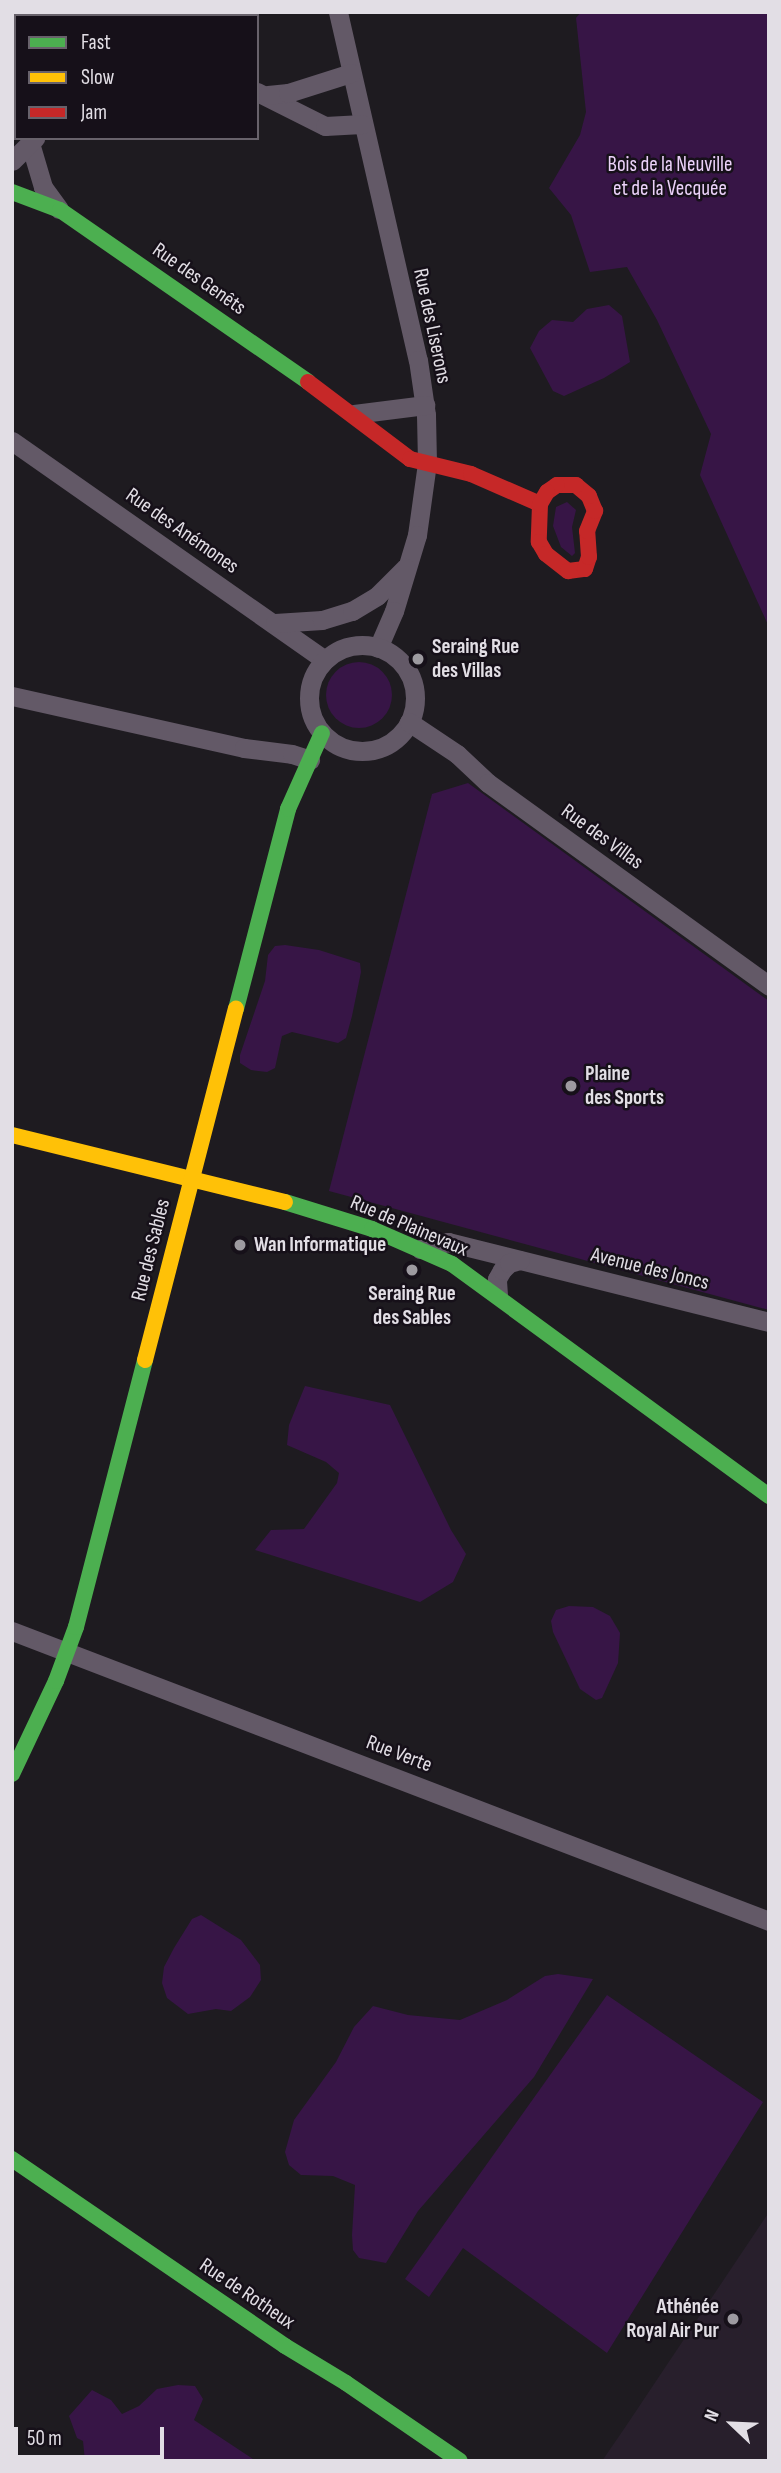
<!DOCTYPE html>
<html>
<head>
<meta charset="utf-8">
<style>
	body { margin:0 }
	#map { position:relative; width:781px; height:2473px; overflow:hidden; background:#1e1b20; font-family:"Sofia Sans Condensed",sans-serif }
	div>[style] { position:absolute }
	.built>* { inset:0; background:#281f2c }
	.green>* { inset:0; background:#371546 }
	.round { border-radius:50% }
	.street>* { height:19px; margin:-9.5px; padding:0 9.5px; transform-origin:9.5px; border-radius:9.5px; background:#635967 }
	.street>.ring { margin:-9.5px; padding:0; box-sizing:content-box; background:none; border:19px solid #635967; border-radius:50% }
	.fast>* { height:16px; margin:-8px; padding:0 8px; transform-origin:8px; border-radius:8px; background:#4caf50 }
	.slow>* { height:16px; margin:-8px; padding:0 8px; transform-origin:8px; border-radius:8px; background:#ffc107 }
	.jam>* { height:16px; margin:-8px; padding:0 8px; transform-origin:8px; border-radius:8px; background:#c62828 }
	.dots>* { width:19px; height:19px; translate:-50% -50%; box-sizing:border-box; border:4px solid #161019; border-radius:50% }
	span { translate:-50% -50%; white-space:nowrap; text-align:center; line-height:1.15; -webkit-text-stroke:5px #161019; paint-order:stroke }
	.park-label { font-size:21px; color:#ebd1f9 }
	.street-label { font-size:21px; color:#e2dee5 }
	.poi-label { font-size:21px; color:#e2dee5; font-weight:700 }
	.left { translate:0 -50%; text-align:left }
	.right { translate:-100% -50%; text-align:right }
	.frame { position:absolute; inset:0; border:14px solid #e2dee5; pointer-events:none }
	.legend { position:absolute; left:14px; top:14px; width:245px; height:126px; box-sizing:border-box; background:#161019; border:2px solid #68626b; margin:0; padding:9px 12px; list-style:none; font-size:21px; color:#e2dee5 }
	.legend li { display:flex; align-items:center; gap:14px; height:35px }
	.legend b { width:35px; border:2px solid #68626b }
	.north { position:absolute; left:697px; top:2389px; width:70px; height:70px; -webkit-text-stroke:5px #161019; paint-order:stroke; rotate:293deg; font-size:19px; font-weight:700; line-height:28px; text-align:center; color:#e2dee5 }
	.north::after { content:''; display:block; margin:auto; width:24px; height:32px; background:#e2dee5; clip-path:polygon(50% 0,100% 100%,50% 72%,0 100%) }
	.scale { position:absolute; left:14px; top:2427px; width:150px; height:32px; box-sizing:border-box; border:4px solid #e2dee5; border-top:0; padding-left:9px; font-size:21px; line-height:24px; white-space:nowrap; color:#e2dee5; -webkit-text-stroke:5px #161019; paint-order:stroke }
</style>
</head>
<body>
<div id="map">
	<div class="built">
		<div style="clip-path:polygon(769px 2212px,769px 2461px,602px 2461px,626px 2426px)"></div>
	</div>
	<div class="green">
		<div style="clip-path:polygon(581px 12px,769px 12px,769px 627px,700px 475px,711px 434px,657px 320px,627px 267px,590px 272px,571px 215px,549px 188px,580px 135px,586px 112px,576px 18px)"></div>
		<div style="clip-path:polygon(609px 305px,622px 316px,630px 362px,604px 378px,564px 396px,553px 391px,530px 348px,539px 331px,552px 320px,573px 322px,587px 309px)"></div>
		<div style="clip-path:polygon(567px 502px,576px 510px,572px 527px,575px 553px,572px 556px,561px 547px,553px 526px,556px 507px)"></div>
		<div class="round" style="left:326px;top:662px;width:66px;height:66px"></div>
		<div style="clip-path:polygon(468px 783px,769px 1001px,769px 1310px,329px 1191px,432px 794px)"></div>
		<div style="clip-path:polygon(285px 945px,319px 950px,360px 963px,361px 972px,352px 1016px,346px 1038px,338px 1043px,292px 1032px,282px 1036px,275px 1068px,267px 1072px,251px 1070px,240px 1063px,240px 1055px,265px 981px,268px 955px,275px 946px)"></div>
		<div style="clip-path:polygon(305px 1386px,390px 1405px,451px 1530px,466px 1554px,453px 1582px,420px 1602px,255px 1550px,271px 1530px,304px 1529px,337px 1483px,339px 1473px,326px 1462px,287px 1445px,289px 1425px)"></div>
		<div style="clip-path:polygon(569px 1606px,593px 1607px,610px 1616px,620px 1633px,618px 1663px,602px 1698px,596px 1700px,580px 1689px,553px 1632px,551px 1621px,556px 1610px)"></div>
		<div style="clip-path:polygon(201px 1915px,241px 1940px,260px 1965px,261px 1980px,250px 1997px,231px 2011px,216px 2009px,188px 2014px,167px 1998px,162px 1983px,164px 1967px,174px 1948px,192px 1919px)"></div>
		<div style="clip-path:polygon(558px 1974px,593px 1979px,534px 2077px,418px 2211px,386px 2263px,359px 2258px,353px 2250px,352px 2235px,355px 2185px,333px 2176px,301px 2175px,289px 2165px,285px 2152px,294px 2120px,336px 2062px,354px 2027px,373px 2006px,408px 2015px,460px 2020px,507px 2000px,545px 1976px)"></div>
		<div style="clip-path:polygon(607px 1995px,763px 2102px,607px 2353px,463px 2248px,429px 2297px,405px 2279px)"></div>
		<div style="clip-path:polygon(178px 2385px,195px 2386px,203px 2399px,194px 2420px,256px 2461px,85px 2461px,83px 2441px,77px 2438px,69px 2416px,92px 2390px,111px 2400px,122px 2414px,139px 2406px,157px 2389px)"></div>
	</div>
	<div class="street">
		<div style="left:338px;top:12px;width:357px;rotate:77.1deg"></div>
		<div style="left:418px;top:360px;width:56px;rotate:81.7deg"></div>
		<div style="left:426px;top:415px;width:48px;rotate:88.8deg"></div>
		<div style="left:427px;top:463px;width:73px;rotate:97.9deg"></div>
		<div style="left:417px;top:535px;width:79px;rotate:106.8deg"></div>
		<div style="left:394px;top:611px;width:40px;rotate:113.4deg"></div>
		<div style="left:257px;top:92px;width:76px;rotate:26.6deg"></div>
		<div style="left:325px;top:126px;width:37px;rotate:-3deg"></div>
		<div style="left:268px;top:95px;width:20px;rotate:-6deg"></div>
		<div style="left:288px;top:93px;width:66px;rotate:-17.6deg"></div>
		<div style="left:30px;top:143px;width:46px;rotate:73.5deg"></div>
		<div style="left:43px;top:187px;width:27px;rotate:54deg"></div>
		<div style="left:12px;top:161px;width:33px;rotate:-45deg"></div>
		<div style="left:354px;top:414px;width:72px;rotate:-7.2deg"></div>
		<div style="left:12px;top:441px;width:382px;rotate:35deg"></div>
		<div style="left:275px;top:623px;width:47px;rotate:-3.7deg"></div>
		<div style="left:322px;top:620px;width:31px;rotate:-17deg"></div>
		<div style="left:352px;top:611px;width:29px;rotate:-31deg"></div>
		<div style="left:377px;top:596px;width:40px;rotate:-45deg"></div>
		<div class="ring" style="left:309px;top:645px;width:87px;height:87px"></div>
		<div style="left:12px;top:696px;width:238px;rotate:12.6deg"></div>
		<div style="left:244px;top:748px;width:48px;rotate:7.1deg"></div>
		<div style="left:292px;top:754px;width:19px;rotate:18deg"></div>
		<div style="left:409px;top:722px;width:58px;rotate:33.7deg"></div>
		<div style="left:457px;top:754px;width:42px;rotate:43.1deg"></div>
		<div style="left:488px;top:783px;width:347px;rotate:35.8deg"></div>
		<div style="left:420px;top:1249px;width:29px;rotate:-14deg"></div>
		<div style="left:448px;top:1242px;width:331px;rotate:14deg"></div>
		<div style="left:498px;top:1295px;width:16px;rotate:-94deg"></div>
		<div style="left:497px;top:1279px;width:10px;rotate:-61deg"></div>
		<div style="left:502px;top:1270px;width:10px;rotate:-45deg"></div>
		<div style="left:509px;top:1263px;width:11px;rotate:-15deg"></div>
		<div style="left:12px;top:1631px;width:811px;rotate:20.96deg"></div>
	</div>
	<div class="fast">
		<div style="left:12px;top:192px;width:51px;rotate:20.6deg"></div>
		<div style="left:60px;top:210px;width:302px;rotate:34.7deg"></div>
		<div style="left:236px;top:1009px;width:207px;rotate:-75.4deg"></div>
		<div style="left:288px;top:809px;width:83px;rotate:-65.9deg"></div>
		<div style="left:285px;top:1202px;width:91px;rotate:17.2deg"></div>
		<div style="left:372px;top:1229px;width:87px;rotate:23.6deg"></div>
		<div style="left:452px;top:1264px;width:393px;rotate:36.2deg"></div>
		<div style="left:12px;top:1774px;width:103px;rotate:-64.7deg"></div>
		<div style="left:56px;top:1681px;width:58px;rotate:-69.7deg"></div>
		<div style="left:76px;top:1627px;width:276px;rotate:-75.5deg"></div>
		<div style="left:12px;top:2159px;width:331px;rotate:34.4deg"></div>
		<div style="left:285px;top:2346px;width:71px;rotate:31.2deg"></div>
		<div style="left:346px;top:2383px;width:138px;rotate:34.4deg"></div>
	</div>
	<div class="slow">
		<div style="left:12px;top:1135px;width:281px;rotate:13.8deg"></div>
		<div style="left:145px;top:1360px;width:363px;rotate:-75.5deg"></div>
	</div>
	<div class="jam">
		<div style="left:308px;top:382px;width:128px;rotate:37deg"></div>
		<div style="left:410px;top:459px;width:63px;rotate:13.8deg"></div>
		<div style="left:471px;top:474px;width:75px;rotate:23.5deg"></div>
		<div style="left:540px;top:504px;width:38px;rotate:92deg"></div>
		<div style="left:539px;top:542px;width:14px;rotate:60deg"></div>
		<div style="left:546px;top:554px;width:28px;rotate:38deg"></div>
		<div style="left:568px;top:571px;width:17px;rotate:-7deg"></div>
		<div style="left:585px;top:569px;width:13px;rotate:-72deg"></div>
		<div style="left:589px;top:557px;width:26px;rotate:-94deg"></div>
		<div style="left:587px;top:531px;width:22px;rotate:-68deg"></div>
		<div style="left:595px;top:511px;width:16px;rotate:-112deg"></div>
		<div style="left:589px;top:496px;width:17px;rotate:-140deg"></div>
		<div style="left:576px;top:485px;width:19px;rotate:180deg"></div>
		<div style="left:557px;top:485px;width:12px;rotate:145deg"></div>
		<div style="left:547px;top:492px;width:14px;rotate:120deg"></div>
	</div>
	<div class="dots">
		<div style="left:418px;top:659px;background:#9d9aa0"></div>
		<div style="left:571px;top:1086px;background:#9d9aa0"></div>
		<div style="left:240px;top:1245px;background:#9d9aa0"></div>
		<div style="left:412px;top:1270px;background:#9d9aa0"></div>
		<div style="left:733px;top:2319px;background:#9d9aa0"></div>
	</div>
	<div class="park-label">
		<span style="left:670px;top:177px">Bois de la Neuville<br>et de la Vecquée</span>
	</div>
	<div class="street-label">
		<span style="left:199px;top:279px;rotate:35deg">Rue des Genêts</span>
		<span style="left:432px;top:326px;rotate:78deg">Rue des Liserons</span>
		<span style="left:182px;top:531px;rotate:35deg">Rue des Anémones</span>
		<span style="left:602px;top:837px;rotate:36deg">Rue des Villas</span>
		<span style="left:409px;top:1226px;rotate:23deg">Rue de Plainevaux</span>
		<span style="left:151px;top:1250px;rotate:-76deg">Rue des Sables</span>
		<span style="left:650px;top:1269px;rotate:14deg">Avenue des Joncs</span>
		<span style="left:399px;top:1754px;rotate:21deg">Rue Verte</span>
		<span style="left:247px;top:2294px;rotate:34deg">Rue de Rotheux</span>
	</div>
	<div class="poi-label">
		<span class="left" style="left:432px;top:659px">Seraing Rue<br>des Villas</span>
		<span class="left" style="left:585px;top:1086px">Plaine<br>des Sports</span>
		<span class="left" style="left:254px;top:1245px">Wan Informatique</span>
		<span style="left:412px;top:1306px">Seraing Rue<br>des Sables</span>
		<span class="right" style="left:719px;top:2319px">Athénée<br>Royal Air Pur</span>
	</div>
	<div class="frame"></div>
	<ul class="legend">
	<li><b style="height:9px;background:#4caf50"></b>Fast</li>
	<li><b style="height:9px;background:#ffc107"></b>Slow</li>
	<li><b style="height:9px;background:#c62828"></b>Jam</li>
	</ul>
	<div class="north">N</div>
	<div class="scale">50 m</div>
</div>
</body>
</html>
